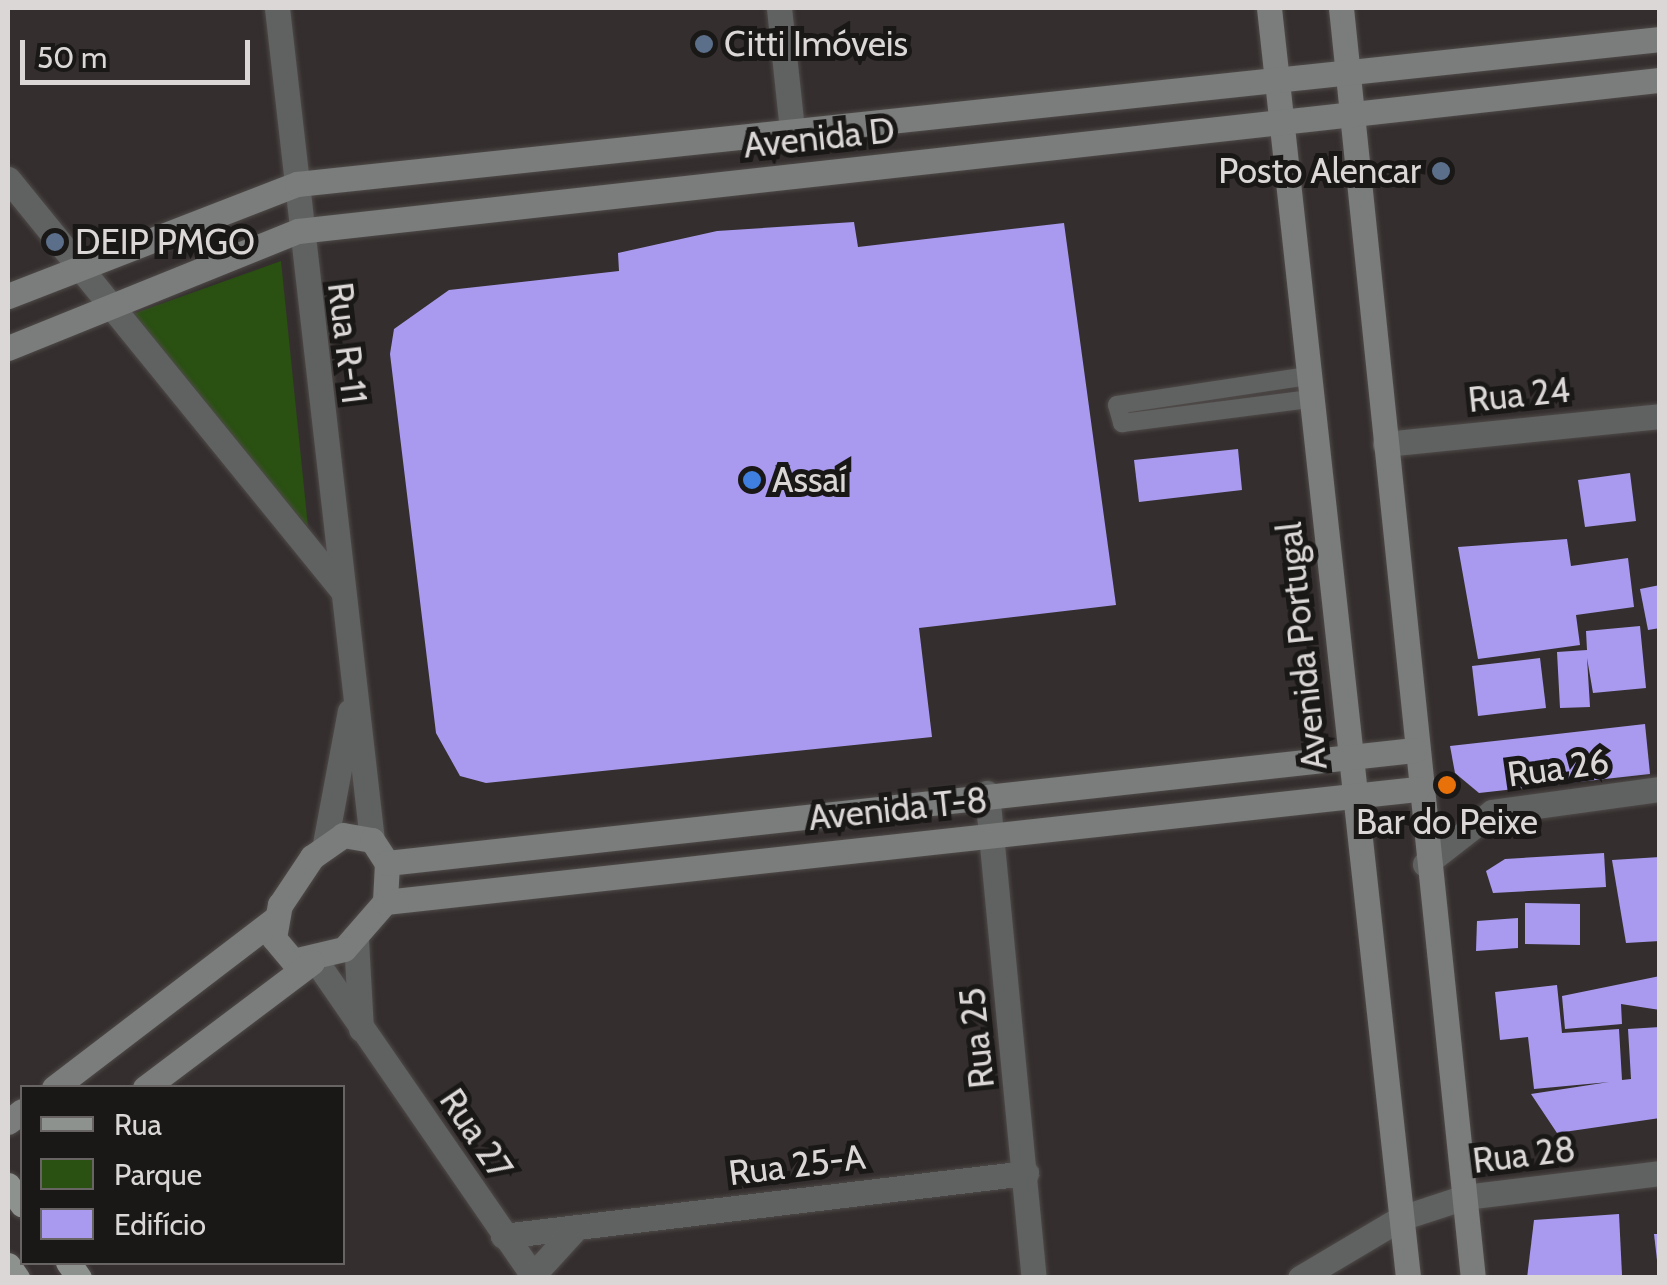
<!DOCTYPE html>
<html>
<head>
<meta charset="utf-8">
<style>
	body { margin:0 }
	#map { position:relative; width:1667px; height:1285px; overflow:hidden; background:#342f2e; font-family:Cabin,sans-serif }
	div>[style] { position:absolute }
	.green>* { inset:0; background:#2a5012 }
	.building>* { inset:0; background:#a99aef }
	.roads { filter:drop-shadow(0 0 2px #4f4a49) drop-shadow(0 0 2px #4f4a49) }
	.lane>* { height:18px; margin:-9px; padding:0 9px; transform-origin:9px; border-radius:9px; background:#606261 }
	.street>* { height:25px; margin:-12.5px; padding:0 12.5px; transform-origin:12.5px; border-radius:12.5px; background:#606261 }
	.secondary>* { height:25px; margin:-12.5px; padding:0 12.5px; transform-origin:12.5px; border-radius:12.5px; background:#7a7d7b }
	.primary>* { height:25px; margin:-12.5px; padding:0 12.5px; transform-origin:12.5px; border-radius:12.5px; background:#8e928f }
	.dots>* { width:28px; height:28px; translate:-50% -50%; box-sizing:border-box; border:5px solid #1a1817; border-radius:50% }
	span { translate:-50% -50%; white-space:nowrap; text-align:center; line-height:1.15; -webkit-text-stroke:10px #1a1817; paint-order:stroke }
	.poi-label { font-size:35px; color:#dad7d6 }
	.left { translate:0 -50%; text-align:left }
	.right { translate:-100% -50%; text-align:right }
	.street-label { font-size:35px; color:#dad7d6 }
	.frame { position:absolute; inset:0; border:10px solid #dad7d6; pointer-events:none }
	.legend { position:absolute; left:20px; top:1085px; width:325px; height:180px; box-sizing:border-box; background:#1a1817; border:2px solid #676463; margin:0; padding:12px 18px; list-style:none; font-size:30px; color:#dad7d6 }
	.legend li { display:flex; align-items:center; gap:20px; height:50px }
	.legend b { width:50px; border:2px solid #676463 }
	.scale { position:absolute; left:20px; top:40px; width:230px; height:45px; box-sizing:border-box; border:5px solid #dad7d6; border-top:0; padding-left:12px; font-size:30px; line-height:35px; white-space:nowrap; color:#dad7d6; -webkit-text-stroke:8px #1a1817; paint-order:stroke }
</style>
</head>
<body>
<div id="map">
	<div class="green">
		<div style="clip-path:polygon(281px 261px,308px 527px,127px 316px)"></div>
	</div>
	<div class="building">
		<div style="clip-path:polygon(854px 222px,858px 247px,1064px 223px,1116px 605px,919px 628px,932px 737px,486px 783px,460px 776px,436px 733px,390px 354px,394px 329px,449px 290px,619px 271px,618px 253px,717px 231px)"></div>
		<div style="clip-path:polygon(1238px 449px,1242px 490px,1139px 502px,1134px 460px)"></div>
		<div style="clip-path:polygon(1630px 473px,1636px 521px,1585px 527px,1578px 480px)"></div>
		<div style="clip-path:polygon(1567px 539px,1571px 566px,1628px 558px,1634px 607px,1576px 615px,1580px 645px,1478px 659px,1458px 547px)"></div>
		<div style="clip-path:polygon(1660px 585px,1660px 628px,1648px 630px,1640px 589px)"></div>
		<div style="clip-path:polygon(1640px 626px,1646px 688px,1593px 693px,1587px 658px,1590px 707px,1560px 708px,1557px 652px,1587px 650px,1586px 631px)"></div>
		<div style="clip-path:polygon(1540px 658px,1546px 708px,1478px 716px,1472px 666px)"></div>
		<div style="clip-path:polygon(1645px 724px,1650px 774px,1479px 793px,1455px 773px,1450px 746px)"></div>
		<div style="clip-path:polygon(1604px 853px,1606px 887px,1493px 893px,1486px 871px,1505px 859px)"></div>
		<div style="clip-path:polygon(1660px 857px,1660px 941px,1626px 943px,1612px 860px)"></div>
		<div style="clip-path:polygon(1525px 903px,1580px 904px,1580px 945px,1525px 944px)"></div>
		<div style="clip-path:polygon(1518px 918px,1518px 948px,1476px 951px,1477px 921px)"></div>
		<div style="clip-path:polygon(1660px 976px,1660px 1010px,1621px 1004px,1622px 1024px,1565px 1029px,1562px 996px)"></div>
		<div style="clip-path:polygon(1557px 985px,1562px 1033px,1619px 1029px,1622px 1080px,1631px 1079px,1628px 1029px,1660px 1027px,1660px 1118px,1557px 1133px,1531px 1094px,1609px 1082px,1534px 1089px,1528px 1037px,1500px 1040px,1495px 992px)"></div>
		<div style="clip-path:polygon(1619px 1214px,1622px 1275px,1527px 1278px,1534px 1220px)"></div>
		<div style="clip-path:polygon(1654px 1234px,1660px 1234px,1660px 1260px,1657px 1260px)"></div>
	</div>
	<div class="roads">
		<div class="lane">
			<div style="left:1308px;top:376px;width:193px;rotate:171.4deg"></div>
			<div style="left:1117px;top:405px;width:19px;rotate:74deg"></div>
			<div style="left:1122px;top:423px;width:190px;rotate:-7.3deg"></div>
		</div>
		<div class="street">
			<div style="left:277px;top:8px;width:837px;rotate:83.49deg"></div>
			<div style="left:779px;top:8px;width:122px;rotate:83.9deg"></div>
			<div style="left:8px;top:179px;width:530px;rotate:50.9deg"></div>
			<div style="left:1385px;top:444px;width:276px;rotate:-5.8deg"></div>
			<div style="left:987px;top:793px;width:487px;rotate:84.5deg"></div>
			<div style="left:325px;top:844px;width:135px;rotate:-79.4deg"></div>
			<div style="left:1425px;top:864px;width:85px;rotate:-37.8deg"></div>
			<div style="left:1492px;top:812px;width:170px;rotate:-7.8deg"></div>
			<div style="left:356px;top:940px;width:89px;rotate:86.8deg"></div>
			<div style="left:316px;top:961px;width:385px;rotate:55.4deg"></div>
			<div style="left:503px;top:1236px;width:527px;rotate:-6.87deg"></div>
			<div style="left:533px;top:1275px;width:65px;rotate:-47.5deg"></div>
			<div style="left:1300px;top:1278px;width:117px;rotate:-30.7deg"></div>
			<div style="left:1401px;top:1218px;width:67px;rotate:-18.2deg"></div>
			<div style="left:1465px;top:1197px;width:196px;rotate:-7deg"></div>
		</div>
		<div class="secondary">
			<div style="left:1269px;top:8px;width:1278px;rotate:83.75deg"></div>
			<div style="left:1341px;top:8px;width:1277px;rotate:84.07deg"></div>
			<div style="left:8px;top:296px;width:310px;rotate:-21.2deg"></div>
			<div style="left:297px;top:184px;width:1371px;rotate:-6.07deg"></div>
			<div style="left:8px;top:348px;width:313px;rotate:-22deg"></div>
			<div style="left:298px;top:231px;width:1370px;rotate:-6.33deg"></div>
			<div style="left:343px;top:835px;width:29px;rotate:10deg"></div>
			<div style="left:372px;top:840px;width:27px;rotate:57deg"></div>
			<div style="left:387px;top:863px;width:39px;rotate:93deg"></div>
			<div style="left:385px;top:902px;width:62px;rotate:131.1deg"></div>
			<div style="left:344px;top:949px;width:52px;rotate:166.8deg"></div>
			<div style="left:293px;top:961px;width:30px;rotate:-130deg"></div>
			<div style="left:274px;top:938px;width:34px;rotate:-80deg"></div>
			<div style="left:280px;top:905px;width:58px;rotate:-56.3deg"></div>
			<div style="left:312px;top:857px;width:38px;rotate:-35deg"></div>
			<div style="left:387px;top:863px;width:1033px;rotate:-6.28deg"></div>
			<div style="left:385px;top:902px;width:1038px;rotate:-6.25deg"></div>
			<div style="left:54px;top:1088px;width:277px;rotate:-37.4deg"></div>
			<div style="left:145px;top:1088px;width:209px;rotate:-37deg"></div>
			<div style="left:8px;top:1122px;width:18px;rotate:-38deg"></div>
		</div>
		<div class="primary">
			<div style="left:8px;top:1185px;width:24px;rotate:54deg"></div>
			<div style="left:68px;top:1262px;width:19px;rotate:55deg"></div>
			<div style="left:8px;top:1265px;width:16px;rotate:55deg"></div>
		</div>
	</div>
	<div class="dots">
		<div style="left:704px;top:44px;background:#5c6f8a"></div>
		<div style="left:1441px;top:171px;background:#5c6f8a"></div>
		<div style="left:55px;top:242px;background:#5c6f8a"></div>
		<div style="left:752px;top:480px;background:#3f7fe0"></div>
		<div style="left:1447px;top:785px;background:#e8710a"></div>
	</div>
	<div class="poi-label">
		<span class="left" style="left:724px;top:44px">Citti Imóveis</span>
		<span class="right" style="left:1421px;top:171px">Posto Alencar</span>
		<span class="left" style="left:75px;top:242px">DEIP PMGO</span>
		<span class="left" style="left:772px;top:480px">Assaí</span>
		<span style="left:1447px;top:822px">Bar do Peixe</span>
	</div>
	<div class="street-label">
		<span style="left:819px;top:138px;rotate:-6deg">Avenida D</span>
		<span style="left:347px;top:343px;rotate:83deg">Rua R-11</span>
		<span style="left:1519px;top:395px;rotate:-6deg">Rua 24</span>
		<span style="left:1302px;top:646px;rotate:-96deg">Avenida Portugal</span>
		<span style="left:1558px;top:768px;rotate:-8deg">Rua 26</span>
		<span style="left:898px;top:809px;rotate:-6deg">Avenida T-8</span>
		<span style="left:977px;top:1038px;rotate:-96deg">Rua 25</span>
		<span style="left:476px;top:1134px;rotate:56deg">Rua 27</span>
		<span style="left:1524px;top:1155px;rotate:-7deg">Rua 28</span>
		<span style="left:797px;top:1165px;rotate:-7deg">Rua 25-A</span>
	</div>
	<div class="frame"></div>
	<ul class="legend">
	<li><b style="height:12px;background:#8e928f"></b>Rua</li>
	<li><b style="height:28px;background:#2a5012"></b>Parque</li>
	<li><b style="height:28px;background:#a99aef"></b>Edifício</li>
	</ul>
	<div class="scale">50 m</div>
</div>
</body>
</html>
